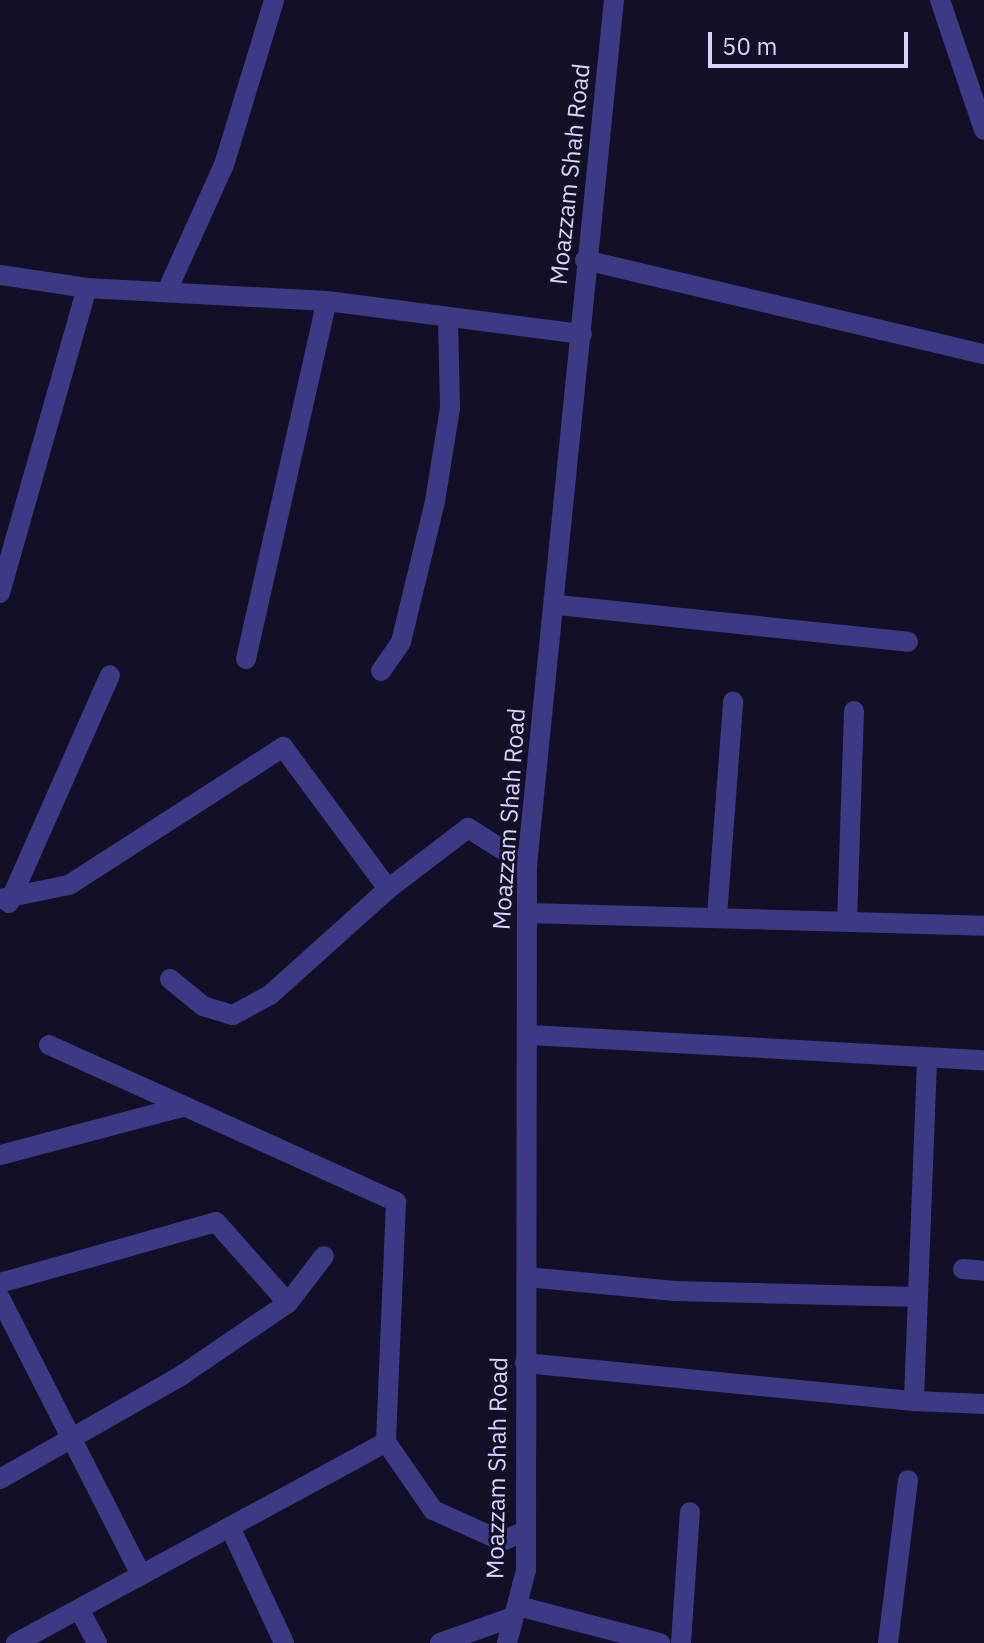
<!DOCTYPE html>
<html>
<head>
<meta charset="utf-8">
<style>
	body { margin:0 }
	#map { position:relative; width:984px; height:1643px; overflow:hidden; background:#130f26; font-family:"IBM Plex Sans",sans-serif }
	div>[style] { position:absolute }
	.minor>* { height:20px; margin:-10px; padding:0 10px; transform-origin:10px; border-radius:10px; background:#3d3a85 }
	span { translate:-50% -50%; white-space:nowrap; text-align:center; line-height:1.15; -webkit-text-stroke:6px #130f26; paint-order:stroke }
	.street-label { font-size:24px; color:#d9d4ff }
	.scale { position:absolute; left:708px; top:32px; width:200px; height:36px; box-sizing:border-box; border:4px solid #d9d4ff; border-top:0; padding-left:10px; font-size:24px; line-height:28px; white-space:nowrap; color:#d9d4ff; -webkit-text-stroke:6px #130f26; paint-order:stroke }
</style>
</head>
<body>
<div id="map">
	<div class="minor">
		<div style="left:940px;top:0;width:137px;rotate:71.3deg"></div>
		<div style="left:585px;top:260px;width:410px;rotate:13.3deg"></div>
		<div style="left:0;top:275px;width:88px;rotate:8.5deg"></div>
		<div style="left:87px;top:288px;width:240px;rotate:3.1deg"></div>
		<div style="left:327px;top:301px;width:257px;rotate:7.4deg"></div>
		<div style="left:167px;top:291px;width:138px;rotate:-65.7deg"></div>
		<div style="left:224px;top:165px;width:172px;rotate:-73.1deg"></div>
		<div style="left:0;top:593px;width:317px;rotate:-74.1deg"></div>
		<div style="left:558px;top:605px;width:352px;rotate:6deg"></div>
		<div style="left:246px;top:659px;width:367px;rotate:-77.3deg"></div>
		<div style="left:381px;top:671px;width:35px;rotate:-55deg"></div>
		<div style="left:401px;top:642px;width:145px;rotate:-76.4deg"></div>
		<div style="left:435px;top:501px;width:94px;rotate:-80.8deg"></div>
		<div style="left:450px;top:408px;width:91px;rotate:-91.3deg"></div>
		<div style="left:0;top:899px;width:70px;rotate:-11.5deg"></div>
		<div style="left:69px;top:885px;width:255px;rotate:-32.8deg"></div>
		<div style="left:283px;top:747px;width:177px;rotate:53.5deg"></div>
		<div style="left:388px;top:889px;width:101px;rotate:-37.3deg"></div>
		<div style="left:468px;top:828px;width:70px;rotate:32.1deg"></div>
		<div style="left:9px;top:903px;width:249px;rotate:-66.1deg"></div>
		<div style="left:527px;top:913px;width:457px;rotate:1.6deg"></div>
		<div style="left:717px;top:916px;width:215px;rotate:-85.7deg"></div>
		<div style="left:847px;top:922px;width:211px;rotate:-88.1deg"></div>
		<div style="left:170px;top:979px;width:43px;rotate:39.3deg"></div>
		<div style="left:203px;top:1006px;width:31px;rotate:17deg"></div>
		<div style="left:233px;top:1015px;width:42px;rotate:-28.4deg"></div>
		<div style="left:270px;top:995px;width:159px;rotate:-41.9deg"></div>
		<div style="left:530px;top:1035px;width:455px;rotate:3.2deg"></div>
		<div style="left:49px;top:1045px;width:381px;rotate:24.3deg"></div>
		<div style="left:396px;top:1202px;width:240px;rotate:92.4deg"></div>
		<div style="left:927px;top:1061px;width:340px;rotate:92.2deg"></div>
		<div style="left:914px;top:1401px;width:70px;rotate:2.5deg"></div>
		<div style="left:0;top:1155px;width:191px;rotate:-14.8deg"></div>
		<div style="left:963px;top:1269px;width:21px;rotate:5deg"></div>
		<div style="left:527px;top:1277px;width:148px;rotate:5.4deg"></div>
		<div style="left:674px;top:1291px;width:243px;rotate:1.4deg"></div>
		<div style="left:0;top:1283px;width:224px;rotate:-15.8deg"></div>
		<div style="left:216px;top:1222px;width:108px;rotate:48.4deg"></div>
		<div style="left:288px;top:1303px;width:59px;rotate:-52.5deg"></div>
		<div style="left:0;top:1298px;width:311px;rotate:63deg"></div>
		<div style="left:525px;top:1363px;width:391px;rotate:5.6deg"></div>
		<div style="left:0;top:1479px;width:210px;rotate:-29.7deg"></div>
		<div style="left:182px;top:1375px;width:128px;rotate:-34.2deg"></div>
		<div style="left:230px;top:1527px;width:128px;rotate:65deg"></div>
		<div style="left:518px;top:1606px;width:147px;rotate:14.6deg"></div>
		<div style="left:79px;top:1609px;width:38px;rotate:62deg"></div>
		<div style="left:16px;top:1643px;width:421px;rotate:-28.5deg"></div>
		<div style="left:386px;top:1442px;width:83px;rotate:55.3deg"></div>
		<div style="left:433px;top:1510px;width:76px;rotate:24.2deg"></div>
		<div style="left:502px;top:1541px;width:26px;rotate:-23deg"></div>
		<div style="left:440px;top:1643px;width:77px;rotate:-19.6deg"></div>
		<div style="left:507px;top:1643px;width:75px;rotate:-75.4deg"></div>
		<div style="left:526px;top:1570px;width:705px;rotate:-89.92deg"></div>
		<div style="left:527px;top:865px;width:869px;rotate:-84.26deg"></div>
		<div style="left:681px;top:1643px;width:131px;rotate:-86.1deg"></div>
		<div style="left:888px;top:1643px;width:164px;rotate:-83deg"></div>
	</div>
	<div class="street-label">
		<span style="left:570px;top:174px;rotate:-84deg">Moazzam Shah Road</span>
		<span style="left:509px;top:819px;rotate:-86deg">Moazzam Shah Road</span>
		<span style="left:497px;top:1468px;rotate:-89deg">Moazzam Shah Road</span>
	</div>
	<div class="scale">50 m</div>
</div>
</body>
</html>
